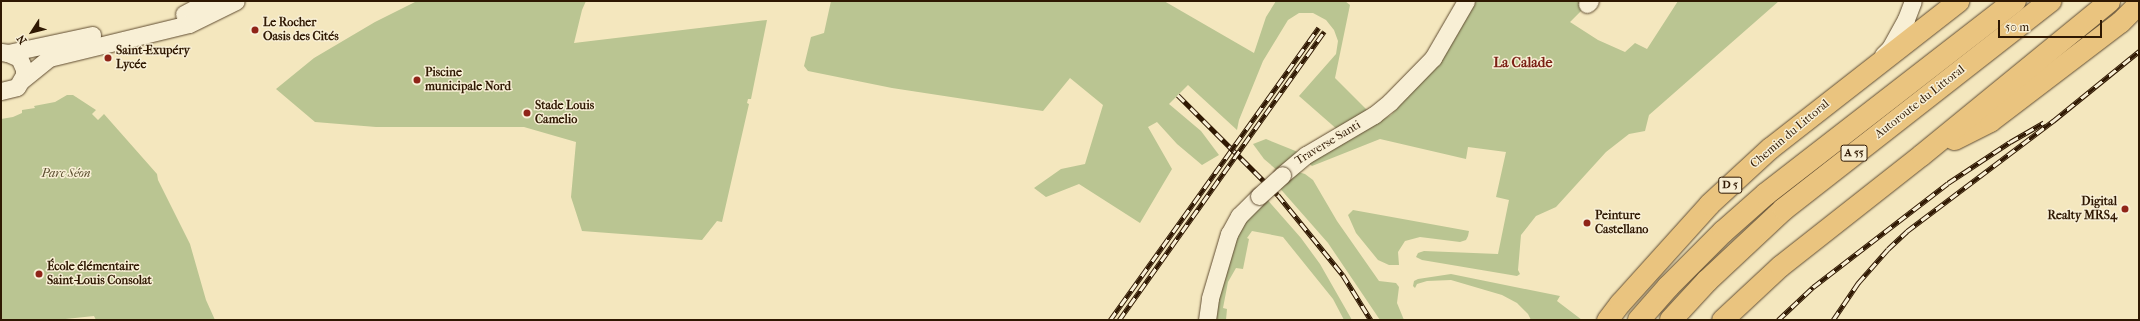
<!DOCTYPE html>
<html>
<head>
<meta charset="utf-8">
<style>
	body { margin:0 }
	#map { position:relative; width:2140px; height:321px; overflow:hidden; background:#f4e7be; font-family:"IM FELL French Canon",serif }
	div>[style] { position:absolute }
	.green>* { inset:0; background:#bac592 }
	.roads { filter:drop-shadow(0 0 1px #604c31) drop-shadow(0 0 1px #604c31) }
	.minor>* { height:17px; margin:-8.5px; padding:0 8.5px; transform-origin:8.5px; border-radius:8.5px; background:#f8efd5 }
	.major>* { height:21px; margin:-10.5px; padding:0 10.5px; transform-origin:10.5px; border-radius:10.5px; background:#eac47f }
	.highway>* { height:22px; margin:-11px; padding:0 11px; transform-origin:11px; border-radius:11px; background:#eac47f }
	.rail>* { height:4.5px; margin-top:-2.25px; transform-origin:0; background:repeating-linear-gradient(90deg,#f8efd5 0 9px,#2f1802 0 18px); box-sizing:border-box; border-block:1px solid #2f1802 }
	.bridges { filter:drop-shadow(0 0 1px #604c31) drop-shadow(0 0 1px #604c31) }
	.minor-bridge>* { height:17px; margin:-8.5px; padding:0 8.5px; transform-origin:8.5px; border-radius:8.5px; background:#f8efd5 }
	.dots>* { width:11px; height:11px; translate:-50% -50%; box-sizing:border-box; border:2px solid #f8efd5; border-radius:50% }
	span { translate:-50% -50%; white-space:nowrap; text-align:center; line-height:1.15; -webkit-text-stroke:3px #f8efd5; paint-order:stroke }
	.shield-label span { padding:1px 3px; background:#f8efd5; border:1px solid; border-radius:3px; -webkit-text-stroke-width:0 }
	.shield-label { font-size:11px; color:#2f1802; font-weight:700 }
	.poi-label { font-size:12px; color:#2f1802; font-weight:700 }
	.left { translate:0 -50%; text-align:left }
	.right { translate:-100% -50%; text-align:right }
	.street-label { font-size:12px; color:#2f1802 }
	.park-label { font-size:12px; color:#594c2d; font-style:italic }
	.quarter-label { font-size:14px; color:#7a1f14; font-weight:700 }
	.frame { position:absolute; inset:0; border:2px solid #2f1802; pointer-events:none }
	.north { position:absolute; left:12px; top:12px; width:40px; height:40px; -webkit-text-stroke:3px #f8efd5; paint-order:stroke; rotate:234deg; font-size:11px; font-weight:700; line-height:16px; text-align:center; color:#2f1802 }
	.north::after { content:''; display:block; margin:auto; width:14px; height:18px; background:#2f1802; clip-path:polygon(50% 0,100% 100%,50% 72%,0 100%) }
	.scale { position:absolute; left:1998px; top:20px; width:104px; height:18px; box-sizing:border-box; border:2px solid #2f1802; border-top:0; padding-left:5px; font-size:12px; line-height:14px; white-space:nowrap; color:#2f1802; -webkit-text-stroke:3px #f8efd5; paint-order:stroke }
</style>
</head>
<body>
<div id="map">
	<div class="green">
		<div style="clip-path:polygon(417px 1px,586px 1px,582px 10px,574px 43px,767px 20px,751px 99px,748px 99px,747px 103px,749px 104px,722px 222px,717px 221px,702px 240px,582px 231px,571px 197px,576px 142px,524px 127px,376px 127px,315px 122px,276px 89px,314px 58px,375px 22px)"></div>
		<div style="clip-path:polygon(831px 1px,1164px 1px,1254px 53px,1266px 17px,1276px 1px,1345px 1px,1350px 5px,1335px 78px,1368px 111px,1339px 131px,1299px 96px,1336px 54px,1338px 41px,1334px 30px,1326px 20px,1313px 13px,1299px 13px,1288px 20px,1263px 61px,1239px 120px,1237px 130px,1188px 85px,1169px 104px,1201px 131px,1219px 155px,1202px 165px,1177px 144px,1157px 122px,1148px 127px,1172px 169px,1140px 223px,1079px 184px,1046px 197px,1034px 188px,1061px 169px,1085px 164px,1103px 105px,1070px 78px,1043px 111px,892px 88px,808px 71px,804px 66px,811px 37px,824px 33px)"></div>
		<div style="clip-path:polygon(1476px 1px,1578px 1px,1585px 7px,1570px 22px,1598px 40px,1625px 52px,1635px 43px,1647px 49px,1678px 1px,1779px 1px,1649px 115px,1645px 131px,1629px 134px,1606px 152px,1556px 207px,1536px 216px,1521px 235px,1518px 270px,1520px 274px,1517px 276px,1422px 260px,1416px 257px,1418px 253px,1424px 251px,1498px 254px,1509px 200px,1496px 197px,1506px 152px,1468px 147px,1466px 159px,1380px 139px,1312px 166px,1306px 161px,1391px 115px,1437px 65px,1458px 33px)"></div>
		<div style="clip-path:polygon(67px 95px,73px 95px,96px 110px,92px 114px,98px 120px,104px 114px,157px 174px,158px 180px,190px 244px,206px 300px,215px 320px,96px 320px,94px 316px,56px 320px,1px 320px,1px 119px,13px 117px,22px 113px,22px 110px,35px 108px,34px 106px,55px 102px)"></div>
		<div style="clip-path:polygon(1266px 139px,1298px 152px,1278px 171px,1264px 159px,1253px 144px)"></div>
		<div style="clip-path:polygon(1298px 172px,1305px 174px,1313px 180px,1337px 221px,1379px 281px,1396px 283px,1399px 287px,1397px 303px,1404px 320px,1380px 320px,1328px 243px,1277px 185px)"></div>
		<div style="clip-path:polygon(1265px 197px,1301px 238px,1320px 264px,1352px 320px,1344px 320px,1333px 299px,1283px 237px,1252px 231px,1247px 238px,1249px 239px,1243px 269px,1236px 268px,1228px 282px,1223px 308px,1227px 309px,1226px 320px,1212px 320px,1234px 233px)"></div>
		<div style="clip-path:polygon(1353px 210px,1469px 231px,1468px 236px,1466px 240px,1460px 242px,1420px 237px,1405px 241px,1398px 252px,1399px 265px,1389px 265px,1378px 260px,1356px 233px,1348px 215px)"></div>
		<div style="clip-path:polygon(1451px 274px,1560px 296px,1557px 301px,1582px 320px,1531px 320px,1528px 314px,1517px 303px,1502px 295px,1451px 280px,1427px 281px,1417px 284px,1415px 288px,1413px 286px,1414px 281px,1418px 279px)"></div>
	</div>
	<div class="roads">
		<div class="minor">
			<div style="left:1587px;top:4px;width:4px;rotate:-45deg"></div>
			<div style="left:184px;top:14px;width:27px;rotate:-28deg"></div>
			<div style="left:8px;top:53px;width:86px;rotate:-12.1deg"></div>
			<div style="left:1883px;top:55px;width:10px;rotate:-45deg"></div>
			<div style="left:1890px;top:48px;width:33px;rotate:-61deg"></div>
			<div style="left:1906px;top:19px;width:19px;rotate:-69deg"></div>
			<div style="left:22px;top:80px;width:35px;rotate:-39deg"></div>
			<div style="left:49px;top:58px;width:144px;rotate:-13.7deg"></div>
			<div style="left:189px;top:24px;width:52px;rotate:-26.1deg"></div>
			<div style="left:1px;top:91px;width:16px;rotate:-14deg"></div>
			<div style="left:17px;top:87px;width:14px;rotate:-60deg"></div>
			<div style="left:24px;top:75px;width:6px;rotate:-90deg"></div>
			<div style="left:24px;top:69px;width:12px;rotate:-114deg"></div>
			<div style="left:19px;top:58px;width:12px;rotate:-156deg"></div>
			<div style="left:8px;top:53px;width:7px;rotate:-172deg"></div>
			<div style="left:1282px;top:175px;width:31px;rotate:-40deg"></div>
			<div style="left:1306px;top:155px;width:79px;rotate:-30.5deg"></div>
			<div style="left:1374px;top:115px;width:21px;rotate:-39deg"></div>
			<div style="left:1390px;top:102px;width:62px;rotate:-45.7deg"></div>
			<div style="left:1433px;top:58px;width:66px;rotate:-59.9deg"></div>
			<div style="left:1207px;top:320px;width:22px;rotate:-82deg"></div>
			<div style="left:1210px;top:298px;width:67px;rotate:-73.5deg"></div>
			<div style="left:1229px;top:234px;width:21px;rotate:-61deg"></div>
			<div style="left:1239px;top:216px;width:28px;rotate:-45deg"></div>
		</div>
		<div class="major">
			<div style="left:1954px;top:139px;width:40px;rotate:-26.6deg"></div>
			<div style="left:1990px;top:121px;width:163px;rotate:-37.3deg"></div>
			<div style="left:2120px;top:22px;width:27px;rotate:-45deg"></div>
			<div style="left:1607px;top:320px;width:21px;rotate:-53deg"></div>
			<div style="left:1620px;top:303px;width:133px;rotate:-48deg"></div>
			<div style="left:1709px;top:204px;width:83px;rotate:-42.6deg"></div>
			<div style="left:1770px;top:148px;width:239px;rotate:-38deg"></div>
			<div style="left:1722px;top:320px;width:79px;rotate:-43deg"></div>
			<div style="left:1780px;top:266px;width:179px;rotate:-38.2deg"></div>
			<div style="left:1921px;top:155px;width:243px;rotate:-39.3deg"></div>
		</div>
		<div class="highway">
			<div style="left:1639px;top:320px;width:44px;rotate:-48.7deg"></div>
			<div style="left:1668px;top:287px;width:78px;rotate:-45deg"></div>
			<div style="left:1723px;top:232px;width:57px;rotate:-41.5deg"></div>
			<div style="left:1766px;top:194px;width:315px;rotate:-37.8deg"></div>
			<div style="left:1671px;top:320px;width:53px;rotate:-47.3deg"></div>
			<div style="left:1707px;top:281px;width:105px;rotate:-43.1deg"></div>
			<div style="left:1784px;top:209px;width:338px;rotate:-38deg"></div>
		</div>
	</div>
	<div class="rail">
		<div style="left:1178px;top:95px;width:141px;rotate:45deg"></div>
		<div style="left:1278px;top:195px;width:103px;rotate:50.9deg"></div>
		<div style="left:1343px;top:275px;width:53px;rotate:58.1deg"></div>
		<div style="left:1110px;top:320px;width:359px;rotate:-54.5deg"></div>
		<div style="left:1119px;top:320px;width:354px;rotate:-54.6deg"></div>
		<div style="left:1778px;top:320px;width:48px;rotate:-43.3deg"></div>
		<div style="left:1813px;top:287px;width:170px;rotate:-37.6deg"></div>
		<div style="left:1948px;top:183px;width:74px;rotate:-33.5deg"></div>
		<div style="left:2010px;top:142px;width:39px;rotate:-30deg"></div>
		<div style="left:1833px;top:320px;width:45px;rotate:-56deg"></div>
		<div style="left:1858px;top:283px;width:45px;rotate:-48.6deg"></div>
		<div style="left:1888px;top:249px;width:26px;rotate:-43deg"></div>
		<div style="left:1907px;top:231px;width:183px;rotate:-37deg"></div>
		<div style="left:2053px;top:121px;width:111px;rotate:-39.1deg"></div>
	</div>
	<div class="bridges">
		<div class="minor-bridge">
			<div style="left:1259px;top:196px;width:31px;rotate:-42deg"></div>
		</div>
	</div>
	<div class="dots">
		<div style="left:255px;top:30px;background:#8f2418"></div>
		<div style="left:108px;top:58px;background:#8f2418"></div>
		<div style="left:417px;top:80px;background:#8f2418"></div>
		<div style="left:527px;top:113px;background:#8f2418"></div>
		<div style="left:2125px;top:209px;background:#8f2418"></div>
		<div style="left:1587px;top:223px;background:#8f2418"></div>
		<div style="left:39px;top:274px;background:#8f2418"></div>
	</div>
	<div class="shield-label">
		<span style="left:1854px;top:153px">A 55</span>
		<span style="left:1730px;top:185px">D 5</span>
	</div>
	<div class="poi-label">
		<span class="left" style="left:263px;top:30px">Le Rocher<br>Oasis des Cités</span>
		<span class="left" style="left:116px;top:58px">Saint-Exupéry<br>Lycée</span>
		<span class="left" style="left:425px;top:80px">Piscine<br>municipale Nord</span>
		<span class="left" style="left:535px;top:113px">Stade Louis<br>Camelio</span>
		<span class="right" style="left:2117px;top:209px">Digital<br>Realty MRS4</span>
		<span class="left" style="left:1595px;top:223px">Peinture<br>Castellano</span>
		<span class="left" style="left:47px;top:274px">École élémentaire<br>Saint-Louis Consolat</span>
	</div>
	<div class="street-label">
		<span style="left:1920px;top:102px;rotate:-38deg">Autoroute du Littoral</span>
		<span style="left:1790px;top:134px;rotate:-40deg">Chemin du Littoral</span>
		<span style="left:1328px;top:143px;rotate:-31deg">Traverse Santi</span>
	</div>
	<div class="park-label">
		<span style="left:66px;top:174px">Parc Séon</span>
	</div>
	<div class="quarter-label">
		<span style="left:1523px;top:63px">La Calade</span>
	</div>
	<div class="frame"></div>
	<div class="north">N</div>
	<div class="scale">50 m</div>
</div>
</body>
</html>
